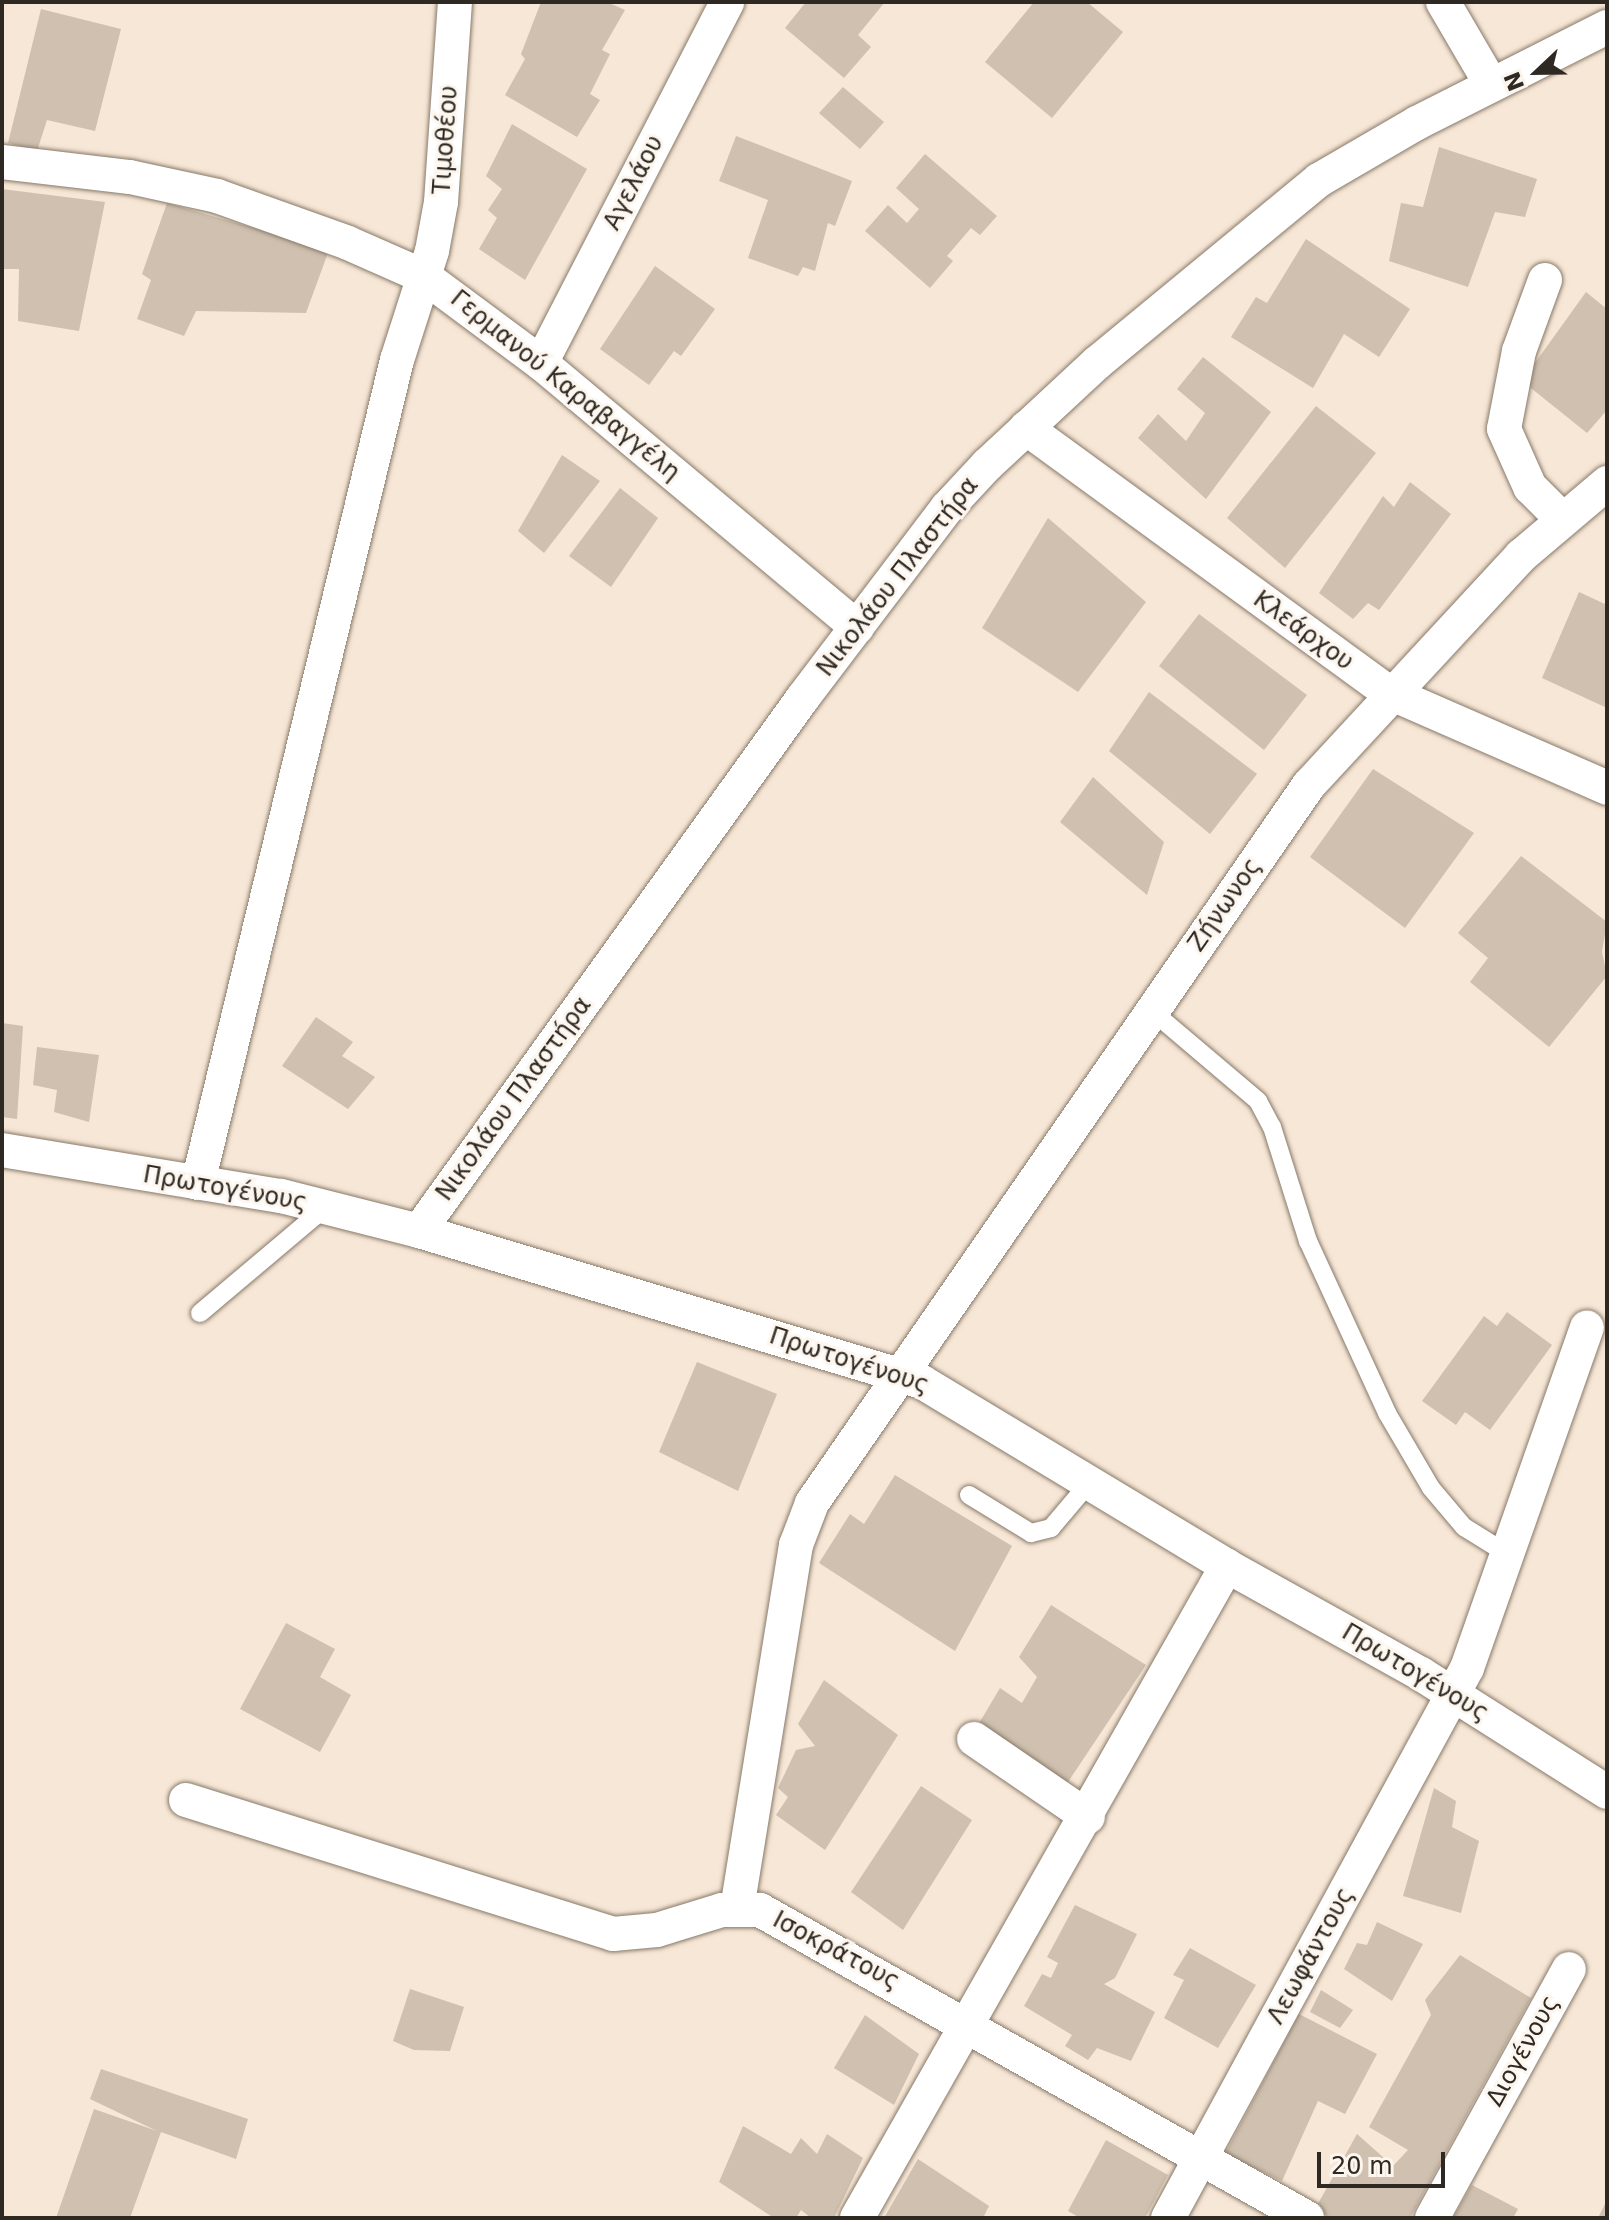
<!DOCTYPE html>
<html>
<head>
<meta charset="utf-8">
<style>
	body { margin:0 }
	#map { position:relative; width:1609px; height:2220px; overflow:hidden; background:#f7e7d6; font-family:"DejaVu Sans",sans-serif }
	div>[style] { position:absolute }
	.building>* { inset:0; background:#cfc0af }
	.roads { filter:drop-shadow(0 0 2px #877969) drop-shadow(0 0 2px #877969) }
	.lane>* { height:18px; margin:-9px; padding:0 9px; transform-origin:9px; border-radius:9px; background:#fff }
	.street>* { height:34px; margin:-17px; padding:0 17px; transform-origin:17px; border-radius:17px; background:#fff }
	span { translate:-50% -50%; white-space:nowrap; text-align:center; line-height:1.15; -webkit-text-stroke:6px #fcf6ef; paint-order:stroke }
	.street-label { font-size:24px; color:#2f2923 }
	.frame { position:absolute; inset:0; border:4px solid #2f2923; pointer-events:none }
	.north { position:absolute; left:1497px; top:32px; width:80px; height:80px; -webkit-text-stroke:6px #fcf6ef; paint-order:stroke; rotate:248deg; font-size:22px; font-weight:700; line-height:32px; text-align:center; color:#2f2923 }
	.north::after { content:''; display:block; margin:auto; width:28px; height:36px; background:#2f2923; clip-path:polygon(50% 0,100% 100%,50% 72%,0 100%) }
	.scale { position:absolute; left:1317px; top:2152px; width:128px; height:36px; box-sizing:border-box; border:4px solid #2f2923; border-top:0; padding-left:10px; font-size:24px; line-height:28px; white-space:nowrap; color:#2f2923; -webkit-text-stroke:6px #fcf6ef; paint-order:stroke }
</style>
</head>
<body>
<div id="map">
	<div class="building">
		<div style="clip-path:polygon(541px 2px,607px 2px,625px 10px,602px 50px,610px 54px,590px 94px,600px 100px,577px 137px,505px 95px,525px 59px,521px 54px)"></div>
		<div style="clip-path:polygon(806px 2px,885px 2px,858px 35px,871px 47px,844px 78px,785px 28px)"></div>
		<div style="clip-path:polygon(1034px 2px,1087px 2px,1123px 32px,1052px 118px,985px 62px)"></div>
		<div style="clip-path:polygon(41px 9px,121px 29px,95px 131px,47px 120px,37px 151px,8px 143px)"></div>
		<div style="clip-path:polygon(843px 87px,884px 122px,860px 149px,819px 113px)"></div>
		<div style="clip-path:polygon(512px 124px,587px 169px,525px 280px,479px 249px,497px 218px,488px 210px,502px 189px,486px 176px)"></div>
		<div style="clip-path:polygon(736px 136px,852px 181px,835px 226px,828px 223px,815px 271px,803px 267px,798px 276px,748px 258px,768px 200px,719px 181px)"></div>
		<div style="clip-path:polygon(1439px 147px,1537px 179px,1525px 217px,1495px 212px,1468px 287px,1389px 261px,1401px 203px,1423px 207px)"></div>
		<div style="clip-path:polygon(925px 154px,997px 216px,980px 235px,971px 228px,947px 256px,953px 261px,930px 288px,865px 231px,888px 205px,907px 223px,919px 209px,896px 188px)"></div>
		<div style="clip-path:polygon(2px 189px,105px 202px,79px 331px,18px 321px,19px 269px,2px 269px)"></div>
		<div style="clip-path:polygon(167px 203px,329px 250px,306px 313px,196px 311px,184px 336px,137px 319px,151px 280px,142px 274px)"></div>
		<div style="clip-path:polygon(1306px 239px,1410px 309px,1379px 357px,1344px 334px,1313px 388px,1231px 337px,1256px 297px,1267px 303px)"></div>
		<div style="clip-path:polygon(655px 266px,715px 309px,681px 356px,674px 351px,649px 385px,600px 349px)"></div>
		<div style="clip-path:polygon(1586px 292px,1607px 309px,1607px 410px,1587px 433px,1522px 381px)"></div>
		<div style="clip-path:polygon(1203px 357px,1271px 412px,1206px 499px,1138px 438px,1158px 414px,1186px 441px,1205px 413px,1177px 389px)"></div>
		<div style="clip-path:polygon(1316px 406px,1376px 453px,1285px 568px,1227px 518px)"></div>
		<div style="clip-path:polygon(562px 455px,600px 481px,544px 553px,518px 531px)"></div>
		<div style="clip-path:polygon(1410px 482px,1451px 514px,1379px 610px,1368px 603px,1353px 619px,1319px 593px,1383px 496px,1394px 507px)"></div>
		<div style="clip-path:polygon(620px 488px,658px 518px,611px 587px,569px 556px)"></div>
		<div style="clip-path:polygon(1048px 518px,1146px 602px,1078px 692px,982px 628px)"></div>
		<div style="clip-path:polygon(1579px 592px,1607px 605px,1607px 708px,1542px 678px)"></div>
		<div style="clip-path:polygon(1199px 614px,1307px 695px,1264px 750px,1159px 666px)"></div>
		<div style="clip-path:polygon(1149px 692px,1257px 774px,1210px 834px,1109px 751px)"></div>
		<div style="clip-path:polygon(1373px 769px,1474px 833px,1405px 928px,1310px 857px)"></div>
		<div style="clip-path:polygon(1093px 777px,1164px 842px,1147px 895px,1060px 822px)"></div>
		<div style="clip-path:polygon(1521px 856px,1607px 922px,1602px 952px,1607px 976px,1549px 1047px,1470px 982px,1488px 958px,1458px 933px)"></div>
		<div style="clip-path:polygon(316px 1017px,353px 1042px,342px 1056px,375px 1077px,348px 1109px,282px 1066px)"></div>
		<div style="clip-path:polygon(2px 1023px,23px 1026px,17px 1119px,2px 1117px)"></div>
		<div style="clip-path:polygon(37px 1047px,99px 1055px,89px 1122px,54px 1112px,57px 1090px,33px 1085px)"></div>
		<div style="clip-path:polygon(1507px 1312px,1552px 1345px,1490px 1430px,1465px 1412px,1456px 1425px,1422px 1401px,1484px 1316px,1497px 1326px)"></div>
		<div style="clip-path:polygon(697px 1362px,777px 1394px,738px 1491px,659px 1452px)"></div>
		<div style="clip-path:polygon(895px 1475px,1012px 1546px,955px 1651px,819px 1563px,850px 1514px,864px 1524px)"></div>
		<div style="clip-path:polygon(1051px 1605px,1146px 1665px,1066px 1785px,978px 1725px,1000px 1688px,1022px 1703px,1037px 1677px,1019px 1657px)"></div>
		<div style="clip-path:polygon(286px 1623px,335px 1649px,320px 1677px,351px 1695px,320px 1752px,240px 1709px)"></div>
		<div style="clip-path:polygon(824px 1680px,898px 1735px,825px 1850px,776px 1815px,788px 1797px,778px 1788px,796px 1750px,815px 1746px,798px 1724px)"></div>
		<div style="clip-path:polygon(921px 1786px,972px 1820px,903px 1930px,851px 1892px)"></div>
		<div style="clip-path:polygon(1434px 1788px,1456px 1801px,1452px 1827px,1479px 1841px,1461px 1913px,1403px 1896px)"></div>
		<div style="clip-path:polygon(1075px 1905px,1137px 1934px,1115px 1978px,1104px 1984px,1155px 2012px,1131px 2061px,1097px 2048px,1088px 2060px,1065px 2046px,1072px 2035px,1024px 2006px,1042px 1974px,1051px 1978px,1058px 1963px,1047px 1957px)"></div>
		<div style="clip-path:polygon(1377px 1922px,1423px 1944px,1392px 2001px,1344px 1969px,1357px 1943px,1367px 1945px)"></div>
		<div style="clip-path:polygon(1190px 1948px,1256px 1985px,1218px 2048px,1164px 2018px,1184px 1980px,1173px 1975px)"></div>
		<div style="clip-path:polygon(1460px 1955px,1531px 1998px,1410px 2218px,1331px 2218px,1315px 2209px,1357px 2134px,1393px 2166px,1408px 2150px,1369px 2127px,1431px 2015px,1425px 2000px)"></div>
		<div style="clip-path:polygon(410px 1989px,464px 2007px,450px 2051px,414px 2050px,393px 2041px)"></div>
		<div style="clip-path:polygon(1321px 1990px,1353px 2010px,1340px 2028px,1310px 2012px)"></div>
		<div style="clip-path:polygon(1299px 2014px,1377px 2054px,1345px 2114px,1318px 2101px,1282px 2181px,1225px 2154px)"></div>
		<div style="clip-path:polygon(865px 2015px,919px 2054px,894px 2105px,834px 2068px)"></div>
		<div style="clip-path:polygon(101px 2069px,248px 2119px,236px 2159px,161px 2132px,130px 2218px,56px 2218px,94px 2109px,157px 2131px,90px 2099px)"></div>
		<div style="clip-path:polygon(743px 2126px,791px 2154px,801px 2138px,817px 2154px,827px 2134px,863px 2158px,834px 2218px,811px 2218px,801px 2210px,796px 2218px,774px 2218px,719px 2182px)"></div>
		<div style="clip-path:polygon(1106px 2140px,1168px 2175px,1145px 2218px,1080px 2218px,1068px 2211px)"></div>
		<div style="clip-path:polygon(918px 2159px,989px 2206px,983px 2218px,884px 2218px)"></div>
		<div style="clip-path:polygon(1472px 2185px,1518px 2209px,1513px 2218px,1453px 2218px)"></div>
		<div style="clip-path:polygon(1607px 2200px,1607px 2218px,1598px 2218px)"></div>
	</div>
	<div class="roads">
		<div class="lane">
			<div style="left:1152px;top:1011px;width:139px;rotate:40.3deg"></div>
			<div style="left:1258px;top:1101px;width:30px;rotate:62deg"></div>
			<div style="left:1272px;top:1127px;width:120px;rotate:72.5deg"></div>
			<div style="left:1308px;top:1241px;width:189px;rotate:65.3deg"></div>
			<div style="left:1387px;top:1413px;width:87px;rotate:59.6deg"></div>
			<div style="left:1431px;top:1488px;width:51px;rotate:49.8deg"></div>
			<div style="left:1464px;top:1527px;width:49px;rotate:31.8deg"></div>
			<div style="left:200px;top:1313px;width:165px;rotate:-40.1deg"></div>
			<div style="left:969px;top:1495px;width:73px;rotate:31.5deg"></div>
			<div style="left:1031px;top:1533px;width:21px;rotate:-14deg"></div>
			<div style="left:1051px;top:1528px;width:59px;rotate:-49.8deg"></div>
		</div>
		<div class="street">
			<div style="left:1443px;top:2px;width:95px;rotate:59.7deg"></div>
			<div style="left:2px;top:162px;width:129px;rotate:6.7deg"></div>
			<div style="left:130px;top:177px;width:89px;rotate:12.3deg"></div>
			<div style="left:217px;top:196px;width:139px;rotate:19.7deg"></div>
			<div style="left:348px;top:243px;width:84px;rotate:23.8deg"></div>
			<div style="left:425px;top:277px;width:144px;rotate:36.6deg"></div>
			<div style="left:541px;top:363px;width:412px;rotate:39.9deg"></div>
			<div style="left:1545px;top:280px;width:76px;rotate:110.1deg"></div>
			<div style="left:1519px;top:351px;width:79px;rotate:100.9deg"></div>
			<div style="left:1504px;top:429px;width:64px;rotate:65.9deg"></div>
			<div style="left:1530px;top:487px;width:44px;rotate:45deg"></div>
			<div style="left:541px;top:363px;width:406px;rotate:-62.7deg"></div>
			<div style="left:1026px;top:428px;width:450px;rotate:36.1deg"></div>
			<div style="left:1390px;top:693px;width:237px;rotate:23.6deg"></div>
			<div style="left:2px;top:1150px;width:283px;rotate:9.4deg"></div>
			<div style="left:281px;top:1196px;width:142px;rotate:14.2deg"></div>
			<div style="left:419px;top:1231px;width:525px;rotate:16.71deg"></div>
			<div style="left:922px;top:1382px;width:356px;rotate:31.1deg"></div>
			<div style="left:1227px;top:1566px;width:222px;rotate:29.1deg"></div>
			<div style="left:1421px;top:1674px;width:220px;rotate:32.4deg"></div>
			<div style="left:198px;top:1183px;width:847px;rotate:-76.41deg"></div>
			<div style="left:397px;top:360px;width:114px;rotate:-72.2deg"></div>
			<div style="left:432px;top:251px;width:50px;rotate:-79.6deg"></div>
			<div style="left:441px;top:202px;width:200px;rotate:-86deg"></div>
			<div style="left:419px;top:1231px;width:656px;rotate:-54.25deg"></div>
			<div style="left:802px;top:699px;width:240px;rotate:-52.8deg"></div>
			<div style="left:947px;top:508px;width:59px;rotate:-47.1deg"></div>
			<div style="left:987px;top:465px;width:151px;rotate:-42.9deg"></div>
			<div style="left:1098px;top:362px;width:286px;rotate:-39.5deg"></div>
			<div style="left:1319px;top:180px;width:113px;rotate:-30.2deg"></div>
			<div style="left:1417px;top:123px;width:213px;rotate:-26.8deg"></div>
			<div style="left:974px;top:1739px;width:138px;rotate:34.4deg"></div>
			<div style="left:186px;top:1800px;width:448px;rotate:17.4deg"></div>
			<div style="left:613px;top:1934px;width:44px;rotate:-5.2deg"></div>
			<div style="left:657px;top:1930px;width:68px;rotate:-17.1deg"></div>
			<div style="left:722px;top:1910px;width:38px"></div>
			<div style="left:760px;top:1910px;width:628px;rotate:29.38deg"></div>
			<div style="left:737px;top:1909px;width:369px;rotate:-80.8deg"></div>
			<div style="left:796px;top:1545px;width:45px;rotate:-69.1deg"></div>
			<div style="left:812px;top:1503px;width:873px;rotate:-55.31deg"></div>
			<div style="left:1309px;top:785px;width:312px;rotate:-47.2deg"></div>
			<div style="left:1521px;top:556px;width:113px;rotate:-40.3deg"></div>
			<div style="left:857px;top:2218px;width:750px;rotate:-60.43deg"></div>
			<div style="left:1168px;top:2218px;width:626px;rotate:-61.47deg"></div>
			<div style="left:1467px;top:1668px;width:361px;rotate:-70.6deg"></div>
			<div style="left:1432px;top:2218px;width:284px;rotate:-61.2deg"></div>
		</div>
	</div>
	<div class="street-label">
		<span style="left:446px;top:140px;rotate:-86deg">Τιμοθέου</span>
		<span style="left:634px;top:183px;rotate:-63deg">Αγελάου</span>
		<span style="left:565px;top:386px;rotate:39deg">Γερμανού Καραβαγγέλη</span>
		<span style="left:898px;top:577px;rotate:-52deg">Νικολάου Πλαστήρα</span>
		<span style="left:1303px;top:631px;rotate:36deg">Κλεάρχου</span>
		<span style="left:1225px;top:905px;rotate:-55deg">Ζήνωνος</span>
		<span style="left:514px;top:1099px;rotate:-54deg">Νικολάου Πλαστήρα</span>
		<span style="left:225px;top:1189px;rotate:10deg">Πρωτογένους</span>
		<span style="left:849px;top:1361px;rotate:18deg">Πρωτογένους</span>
		<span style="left:1415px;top:1673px;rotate:31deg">Πρωτογένους</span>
		<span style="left:836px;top:1951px;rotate:28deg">Ισοκράτους</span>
		<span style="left:1311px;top:1956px;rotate:-61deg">Λεωφάντους</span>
		<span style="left:1523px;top:2051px;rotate:-61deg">Διογένους</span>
	</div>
	<div class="frame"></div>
	<div class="north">N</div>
	<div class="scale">20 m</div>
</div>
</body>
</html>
